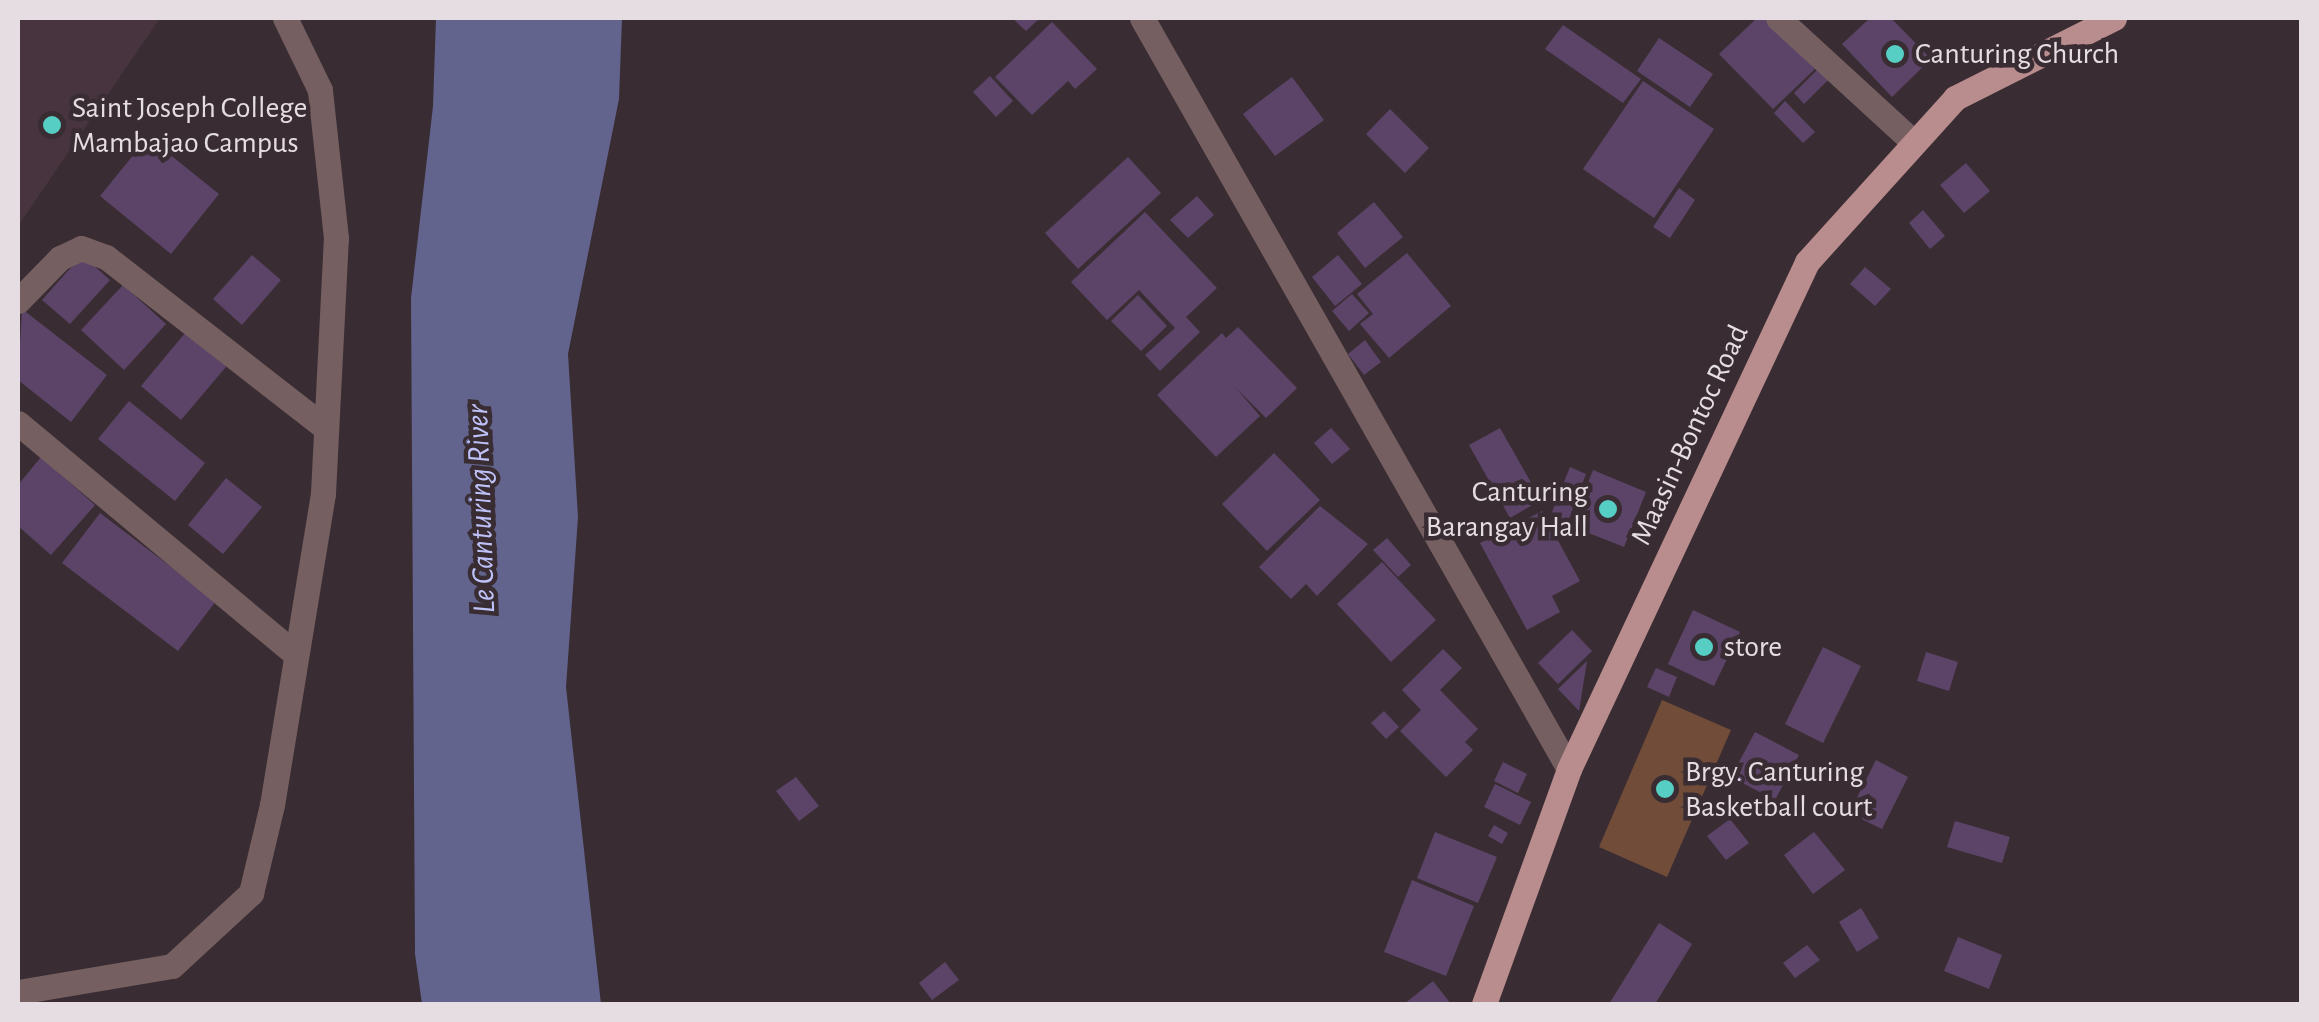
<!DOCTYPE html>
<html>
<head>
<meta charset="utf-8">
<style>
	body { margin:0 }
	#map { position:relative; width:2319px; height:1022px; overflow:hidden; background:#392d33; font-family:"Alegreya Sans",sans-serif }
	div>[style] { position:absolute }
	.built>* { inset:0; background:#47343e }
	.green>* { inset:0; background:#714c39 }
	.water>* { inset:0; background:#62648d }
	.building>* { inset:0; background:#5c4468 }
	.minor>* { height:25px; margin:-12.5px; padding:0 12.5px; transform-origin:12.5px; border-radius:12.5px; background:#765f60 }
	.major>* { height:25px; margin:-12.5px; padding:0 12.5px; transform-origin:12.5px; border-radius:12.5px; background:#b98c8d }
	.dots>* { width:28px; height:28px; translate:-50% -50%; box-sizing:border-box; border:5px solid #392d33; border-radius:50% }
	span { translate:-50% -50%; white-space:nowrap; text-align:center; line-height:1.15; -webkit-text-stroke:9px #392d33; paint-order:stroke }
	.poi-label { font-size:30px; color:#e5dde1 }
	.left { translate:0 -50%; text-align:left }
	.right { translate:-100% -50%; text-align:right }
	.street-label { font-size:30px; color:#e5dde1 }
	.water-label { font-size:32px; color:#bfc2f8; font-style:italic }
	.frame { position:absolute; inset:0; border:20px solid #e5dde1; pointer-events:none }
</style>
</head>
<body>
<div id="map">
	<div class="built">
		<div style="clip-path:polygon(18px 18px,160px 18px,18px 226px)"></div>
	</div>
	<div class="green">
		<div style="clip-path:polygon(1662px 700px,1731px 730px,1667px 877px,1599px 847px)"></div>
	</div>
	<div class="water">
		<div style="clip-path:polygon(436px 18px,622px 18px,619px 99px,568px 354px,578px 517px,566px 687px,601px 1004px,422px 1004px,415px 954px,411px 298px,433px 106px)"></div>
	</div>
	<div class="building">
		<div style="clip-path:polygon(1012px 18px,1040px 18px,1026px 31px)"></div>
		<div style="clip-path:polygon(1757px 18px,1767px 18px,1816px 68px,1773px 109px,1719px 54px)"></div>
		<div style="clip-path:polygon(1870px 18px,1891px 18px,1931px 59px,1892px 97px,1842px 44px)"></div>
		<div style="clip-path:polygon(1052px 22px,1097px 69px,1075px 89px,1068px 81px,1032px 115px,995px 77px)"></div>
		<div style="clip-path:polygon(1563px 25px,1641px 79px,1623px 103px,1545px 49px)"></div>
		<div style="clip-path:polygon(1659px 38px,1713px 74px,1690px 107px,1637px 71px)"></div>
		<div style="clip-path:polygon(1820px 67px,1830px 78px,1804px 104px,1794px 93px)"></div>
		<div style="clip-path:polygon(990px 76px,1013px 101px,996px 117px,973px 92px)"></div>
		<div style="clip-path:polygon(1292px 77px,1324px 120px,1275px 156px,1243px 114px)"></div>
		<div style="clip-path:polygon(1643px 81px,1714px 129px,1654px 218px,1583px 169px)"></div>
		<div style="clip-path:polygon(1785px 101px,1815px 132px,1803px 143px,1774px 113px)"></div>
		<div style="clip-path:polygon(1390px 109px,1429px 148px,1405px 173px,1366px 134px)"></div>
		<div style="clip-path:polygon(148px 137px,219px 194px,171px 254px,100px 196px)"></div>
		<div style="clip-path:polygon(1128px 157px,1161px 193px,1078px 269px,1045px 233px)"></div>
		<div style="clip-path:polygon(1966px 163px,1990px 191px,1964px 213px,1940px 185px)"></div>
		<div style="clip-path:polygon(1679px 188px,1695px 200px,1670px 238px,1653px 227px)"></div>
		<div style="clip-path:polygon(1197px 196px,1214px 215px,1188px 238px,1170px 220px)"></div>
		<div style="clip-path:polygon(1374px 202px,1403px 237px,1365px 268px,1337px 233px)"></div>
		<div style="clip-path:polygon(1923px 210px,1945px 236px,1930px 249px,1909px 223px)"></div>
		<div style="clip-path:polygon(1145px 212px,1217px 288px,1186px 317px,1200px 332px,1160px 371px,1145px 355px,1175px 328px,1139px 290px,1107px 320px,1071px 282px)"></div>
		<div style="clip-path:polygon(1407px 253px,1451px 306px,1389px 358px,1360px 324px,1373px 314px,1357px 294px)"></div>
		<div style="clip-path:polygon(82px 255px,110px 280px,70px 324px,42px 300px)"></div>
		<div style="clip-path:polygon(252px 255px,281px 280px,242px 325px,213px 299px)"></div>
		<div style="clip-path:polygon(1338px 255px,1362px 284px,1335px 306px,1312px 277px)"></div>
		<div style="clip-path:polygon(1865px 267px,1891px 289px,1875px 306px,1850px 284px)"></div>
		<div style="clip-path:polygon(123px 285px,166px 324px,124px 370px,81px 330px)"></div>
		<div style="clip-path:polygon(1352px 294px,1369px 313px,1349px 331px,1332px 311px)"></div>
		<div style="clip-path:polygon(1138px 295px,1167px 326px,1141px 351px,1111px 321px)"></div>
		<div style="clip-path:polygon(22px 309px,107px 375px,71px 422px,18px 380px)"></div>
		<div style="clip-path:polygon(190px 327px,231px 361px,181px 420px,141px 386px)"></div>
		<div style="clip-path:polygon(1238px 327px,1297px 388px,1266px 418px,1236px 388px,1260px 416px,1216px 457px,1157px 395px,1222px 333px,1226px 338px)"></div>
		<div style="clip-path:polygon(1365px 340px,1381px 362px,1364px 375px,1348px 354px)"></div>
		<div style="clip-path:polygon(129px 401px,205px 463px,175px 501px,98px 439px)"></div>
		<div style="clip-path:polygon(1331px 428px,1350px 449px,1332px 464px,1314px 443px)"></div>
		<div style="clip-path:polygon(1500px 428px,1541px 500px,1510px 518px,1469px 445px)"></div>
		<div style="clip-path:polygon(1274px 453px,1320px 500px,1267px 551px,1222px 504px)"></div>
		<div style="clip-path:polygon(41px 457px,95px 505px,51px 555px,18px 526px,18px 485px)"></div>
		<div style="clip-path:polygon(1570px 467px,1586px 474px,1567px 524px,1550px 517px)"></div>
		<div style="clip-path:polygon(1593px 470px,1646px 492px,1624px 547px,1571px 526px)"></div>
		<div style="clip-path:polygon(226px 478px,262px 507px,223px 554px,188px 525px)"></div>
		<div style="clip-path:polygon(1320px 506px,1368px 544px,1317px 596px,1306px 584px,1291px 599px,1259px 567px)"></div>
		<div style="clip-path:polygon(1542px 511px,1580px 581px,1552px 596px,1560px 612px,1527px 630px,1480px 543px)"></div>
		<div style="clip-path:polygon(100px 513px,216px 601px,178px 651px,62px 563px)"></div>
		<div style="clip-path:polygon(1387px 538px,1411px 565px,1398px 577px,1373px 550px)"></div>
		<div style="clip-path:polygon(1382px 562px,1436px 620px,1391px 662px,1337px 604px)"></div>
		<div style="clip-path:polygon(1693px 610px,1740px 632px,1714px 686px,1668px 664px)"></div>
		<div style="clip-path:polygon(1572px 630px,1592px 651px,1558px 684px,1538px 663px)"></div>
		<div style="clip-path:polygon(1823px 647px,1861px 666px,1823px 743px,1785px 724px)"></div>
		<div style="clip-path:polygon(1443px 649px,1462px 668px,1440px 690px,1478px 729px,1465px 742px,1473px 750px,1446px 777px,1400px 731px,1421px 710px,1402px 690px)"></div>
		<div style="clip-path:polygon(1926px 652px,1958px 662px,1949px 691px,1917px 681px)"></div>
		<div style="clip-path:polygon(1587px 661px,1579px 711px,1558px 689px)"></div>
		<div style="clip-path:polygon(1656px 668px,1677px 677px,1669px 697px,1647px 687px)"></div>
		<div style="clip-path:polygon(1384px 711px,1399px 727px,1386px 739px,1371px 723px)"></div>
		<div style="clip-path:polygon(1755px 732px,1799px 755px,1775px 800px,1731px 777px)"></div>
		<div style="clip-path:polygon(1876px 760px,1908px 777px,1882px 829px,1849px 813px)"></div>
		<div style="clip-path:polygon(1503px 762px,1527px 774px,1518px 793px,1494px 781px)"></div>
		<div style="clip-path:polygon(796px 777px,819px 806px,799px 821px,776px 791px)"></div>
		<div style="clip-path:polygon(1495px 784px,1531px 802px,1520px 825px,1484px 807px)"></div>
		<div style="clip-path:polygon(1730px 819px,1749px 843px,1726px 860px,1707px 836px)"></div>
		<div style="clip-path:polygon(1955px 821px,2010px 837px,2002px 863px,1947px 847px)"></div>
		<div style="clip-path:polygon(1494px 825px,1508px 833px,1502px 844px,1488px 836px)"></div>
		<div style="clip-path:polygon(1435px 832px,1497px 857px,1478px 903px,1417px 878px)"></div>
		<div style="clip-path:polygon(1814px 832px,1845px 870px,1813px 894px,1784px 855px)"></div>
		<div style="clip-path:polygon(1412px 880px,1474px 906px,1446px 976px,1384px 952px)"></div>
		<div style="clip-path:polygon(1861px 908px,1879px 938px,1857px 952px,1839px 922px)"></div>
		<div style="clip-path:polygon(1659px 923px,1692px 944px,1655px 1004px,1609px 1004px)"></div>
		<div style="clip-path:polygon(1958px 937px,2002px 955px,1989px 989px,1944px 971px)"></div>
		<div style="clip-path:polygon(1807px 945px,1820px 960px,1795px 978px,1783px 963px)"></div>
		<div style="clip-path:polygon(945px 962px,959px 980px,932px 1000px,919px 983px)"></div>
		<div style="clip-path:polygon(1433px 981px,1451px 1004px,1404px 1004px)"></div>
	</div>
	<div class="minor">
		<div style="left:1142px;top:18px;width:864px;rotate:60.38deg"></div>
		<div style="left:1778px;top:18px;width:182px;rotate:42.5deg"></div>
		<div style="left:18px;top:301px;width:60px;rotate:-45.7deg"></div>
		<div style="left:60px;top:258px;width:23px;rotate:-25deg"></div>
		<div style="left:81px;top:248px;width:27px;rotate:20deg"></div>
		<div style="left:106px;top:257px;width:279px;rotate:37.9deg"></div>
		<div style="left:18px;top:423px;width:362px;rotate:39.8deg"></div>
		<div style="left:18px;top:992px;width:156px;rotate:-9.6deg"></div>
		<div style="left:172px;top:966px;width:108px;rotate:-42.7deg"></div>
		<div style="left:251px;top:893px;width:90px;rotate:-76.6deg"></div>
		<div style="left:272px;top:805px;width:316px;rotate:-80.7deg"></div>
		<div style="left:323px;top:493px;width:255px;rotate:-87.1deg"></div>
		<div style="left:336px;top:238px;width:149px;rotate:-96.2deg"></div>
		<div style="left:320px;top:90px;width:80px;rotate:-115.9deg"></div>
	</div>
	<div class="major">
		<div style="left:1484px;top:1004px;width:250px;rotate:-70.1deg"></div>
		<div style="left:1569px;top:769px;width:560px;rotate:-64.85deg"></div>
		<div style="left:1807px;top:262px;width:221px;rotate:-47.9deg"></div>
		<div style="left:1955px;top:98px;width:178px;rotate:-26.7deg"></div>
	</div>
	<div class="dots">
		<div style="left:1895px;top:54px;background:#56cec3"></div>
		<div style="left:52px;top:125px;background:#56cec3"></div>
		<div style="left:1608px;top:509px;background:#56cec3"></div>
		<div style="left:1704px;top:647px;background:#56cec3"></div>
		<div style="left:1665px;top:789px;background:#56cec3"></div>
	</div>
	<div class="poi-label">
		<span class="left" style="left:1915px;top:54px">Canturing Church</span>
		<span class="left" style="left:72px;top:125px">Saint Joseph College<br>Mambajao Campus</span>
		<span class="right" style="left:1588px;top:509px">Canturing<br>Barangay Hall</span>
		<span class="left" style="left:1724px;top:647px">store</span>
		<span class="left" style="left:1685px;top:789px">Brgy. Canturing<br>Basketball court</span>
	</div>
	<div class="street-label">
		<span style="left:1690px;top:435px;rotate:-65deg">Maasin-Bontoc Road</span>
	</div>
	<div class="water-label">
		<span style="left:481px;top:509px;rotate:-92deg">Le Canturing River</span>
	</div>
	<div class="frame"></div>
</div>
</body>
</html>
